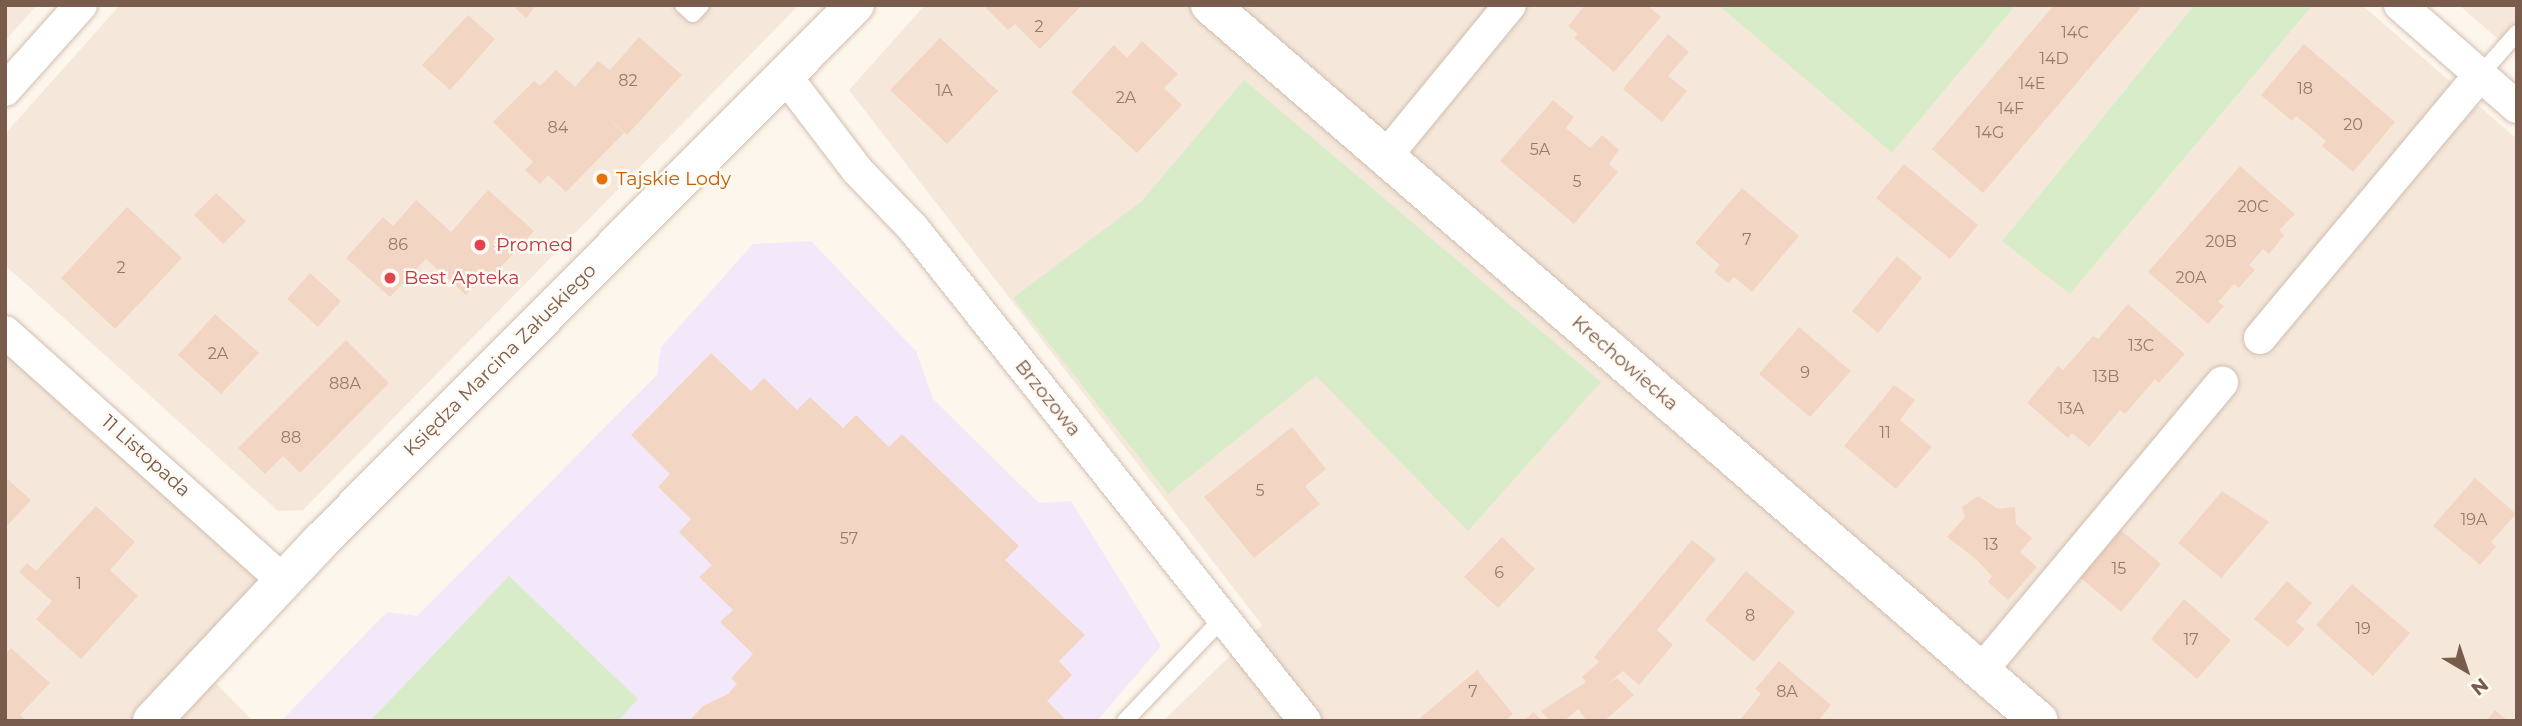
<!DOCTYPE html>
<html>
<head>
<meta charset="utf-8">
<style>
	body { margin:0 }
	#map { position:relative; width:2522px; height:726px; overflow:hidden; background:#fdf6ec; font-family:Montserrat,sans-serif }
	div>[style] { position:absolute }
	.residential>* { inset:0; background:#f5e8da }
	.education>* { inset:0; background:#f3e8fa }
	.green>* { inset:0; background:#d8ecc9 }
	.building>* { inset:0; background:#f3d5c3 }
	.roads { filter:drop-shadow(0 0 2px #d1beb0) drop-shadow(0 0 2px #d1beb0) }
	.lane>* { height:16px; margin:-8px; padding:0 8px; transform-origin:8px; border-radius:8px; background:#fff }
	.street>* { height:32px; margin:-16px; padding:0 16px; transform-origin:16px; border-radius:16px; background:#fff }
	.secondary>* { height:38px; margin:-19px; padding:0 19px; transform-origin:19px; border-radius:19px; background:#fff }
	.dots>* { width:19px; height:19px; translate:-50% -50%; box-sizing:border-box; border:4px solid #fffaf3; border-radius:50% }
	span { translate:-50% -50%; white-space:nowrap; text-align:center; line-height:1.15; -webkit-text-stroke:5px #fffaf3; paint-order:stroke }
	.number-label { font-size:16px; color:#987a6a }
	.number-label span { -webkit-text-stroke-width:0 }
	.food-label { font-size:19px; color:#c56008 }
	.left { translate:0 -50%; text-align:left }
	.health-label { font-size:19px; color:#be3a42 }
	.street-label { font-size:19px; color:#7a5c4d }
	.frame { position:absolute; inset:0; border:7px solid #7a5c4d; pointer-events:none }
	.north { position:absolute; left:2431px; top:635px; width:70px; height:70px; -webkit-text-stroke:5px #fffaf3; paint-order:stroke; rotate:141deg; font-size:19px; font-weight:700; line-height:28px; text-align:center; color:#7a5c4d }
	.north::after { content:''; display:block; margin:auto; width:24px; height:32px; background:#7a5c4d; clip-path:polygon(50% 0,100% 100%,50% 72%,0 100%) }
</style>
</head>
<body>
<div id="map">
	<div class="residential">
		<div style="clip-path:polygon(5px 5px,37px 5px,5px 41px)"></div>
		<div style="clip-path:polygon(120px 5px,799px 5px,303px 510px,278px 511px,5px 265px,5px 134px)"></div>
		<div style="clip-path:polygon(925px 5px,1718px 5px,1892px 153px,2016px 5px,2194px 5px,2003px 240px,2070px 294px,2313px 5px,2362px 5px,2517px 139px,2517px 721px,1163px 721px,1262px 625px,849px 90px)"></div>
		<div style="clip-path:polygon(2459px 5px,2517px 5px,2517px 55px,2506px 46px)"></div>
		<div style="clip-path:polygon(5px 332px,285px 582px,202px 669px,253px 721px,5px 721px)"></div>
	</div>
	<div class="education">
		<div style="clip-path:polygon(811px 241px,916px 351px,933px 399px,1039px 503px,1071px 501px,1161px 646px,1097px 721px,281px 721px,387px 612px,417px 616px,657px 375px,661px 347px,753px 244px)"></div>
	</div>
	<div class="green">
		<div style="clip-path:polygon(1718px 5px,2016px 5px,1892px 153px)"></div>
		<div style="clip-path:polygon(2194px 5px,2313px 5px,2070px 294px,2002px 241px)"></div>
		<div style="clip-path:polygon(1244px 80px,1601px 382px,1468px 531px,1316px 376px,1168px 494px,1013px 298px,1142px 201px)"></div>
		<div style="clip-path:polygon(509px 576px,638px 699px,618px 721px,370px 721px)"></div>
	</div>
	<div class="building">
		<div style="clip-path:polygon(512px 5px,537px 5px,526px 18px)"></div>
		<div style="clip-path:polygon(983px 5px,1082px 5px,1040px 49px,1015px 24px,1008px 30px)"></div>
		<div style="clip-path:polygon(1585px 5px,1647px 5px,1661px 17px,1614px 72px,1574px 38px,1578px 34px,1568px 26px)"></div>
		<div style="clip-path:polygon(2054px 5px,2143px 5px,1983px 193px,1932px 149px)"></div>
		<div style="clip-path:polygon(468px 15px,495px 39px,450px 90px,422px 65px)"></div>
		<div style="clip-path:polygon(1668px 34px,1689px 52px,1668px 76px,1687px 91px,1662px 122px,1623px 89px)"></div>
		<div style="clip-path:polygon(639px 37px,682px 75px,627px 135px,595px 105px,624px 133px,566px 192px,548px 175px,540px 184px,525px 170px,533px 162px,493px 122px,534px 81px,540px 86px,556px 70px,575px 87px,598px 61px,610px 70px)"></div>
		<div style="clip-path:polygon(940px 38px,998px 91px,947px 144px,890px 90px)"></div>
		<div style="clip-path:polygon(1142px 41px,1178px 74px,1164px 88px,1182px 105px,1137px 153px,1071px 92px,1114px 45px,1127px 58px)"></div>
		<div style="clip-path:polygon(2304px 44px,2395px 122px,2353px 172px,2322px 146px,2326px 141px,2311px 128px,2296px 116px,2292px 121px,2261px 95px)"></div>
		<div style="clip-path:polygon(1553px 100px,1574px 117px,1566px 128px,1590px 148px,1602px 135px,1619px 150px,1609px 164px,1618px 172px,1574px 224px,1500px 161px)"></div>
		<div style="clip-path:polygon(1904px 164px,1978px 225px,1950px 259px,1876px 198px)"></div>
		<div style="clip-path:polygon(2240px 166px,2295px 214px,2279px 230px,2284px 235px,2269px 254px,2263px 249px,2249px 265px,2255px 270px,2239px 288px,2234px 284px,2218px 302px,2224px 306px,2208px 324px,2148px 272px)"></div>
		<div style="clip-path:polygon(1742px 188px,1799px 236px,1752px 292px,1734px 277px,1728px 283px,1714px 272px,1720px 265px,1695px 243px)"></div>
		<div style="clip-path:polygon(488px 190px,534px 231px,487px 282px,483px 277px,466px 295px,426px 259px,390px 297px,346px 258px,383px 217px,393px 226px,416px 200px,451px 232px)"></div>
		<div style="clip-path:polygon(216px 193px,246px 221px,223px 244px,194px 215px)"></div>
		<div style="clip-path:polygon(127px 207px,182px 258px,115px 329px,61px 278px)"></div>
		<div style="clip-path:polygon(1897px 256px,1922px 278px,1878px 333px,1852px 311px)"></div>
		<div style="clip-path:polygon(310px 273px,341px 301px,318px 327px,287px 299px)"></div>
		<div style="clip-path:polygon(2128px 304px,2185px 354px,2159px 383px,2155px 379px,2125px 414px,2120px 410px,2089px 447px,2072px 433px,2068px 438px,2027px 403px,2058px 366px,2063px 370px,2093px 336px,2098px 339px)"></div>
		<div style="clip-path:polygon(215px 314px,259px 353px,221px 394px,178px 355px)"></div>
		<div style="clip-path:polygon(1799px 327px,1851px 371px,1810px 417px,1759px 374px)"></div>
		<div style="clip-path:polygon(346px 340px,389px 383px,300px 473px,283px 456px,265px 474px,238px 448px)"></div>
		<div style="clip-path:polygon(711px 353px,751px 391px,764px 378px,797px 410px,810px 397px,843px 428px,856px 415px,889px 447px,902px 434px,1019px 546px,1005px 560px,1085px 635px,1059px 661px,1072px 675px,1047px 701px,1067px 721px,689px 721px,703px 706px,728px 694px,737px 684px,731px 678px,753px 654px,720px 622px,733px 610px,699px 577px,712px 565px,679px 532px,691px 519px,658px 487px,670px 474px,631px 435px)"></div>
		<div style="clip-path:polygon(1894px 385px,1915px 400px,1900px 420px,1932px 447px,1896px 489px,1844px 446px)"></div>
		<div style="clip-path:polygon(1292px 427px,1326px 469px,1305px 486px,1320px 504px,1254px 558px,1204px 497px)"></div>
		<div style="clip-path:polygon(5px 477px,31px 500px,5px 528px)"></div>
		<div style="clip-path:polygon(2475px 478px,2516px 514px,2491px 542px,2496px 547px,2480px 565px,2433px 526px)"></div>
		<div style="clip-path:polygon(2222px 491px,2269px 522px,2221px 578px,2178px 543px)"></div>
		<div style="clip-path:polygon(1978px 496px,1998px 509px,2015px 507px,2016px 524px,2032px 538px,2020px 552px,2037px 567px,2008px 600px,1988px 582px,1992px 576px,1976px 559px,1947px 537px,1965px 517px,1962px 507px)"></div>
		<div style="clip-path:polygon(96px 506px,135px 542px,110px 570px,138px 596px,81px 659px,36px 619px,52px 601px,19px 572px,27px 563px,36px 571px)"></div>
		<div style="clip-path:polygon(2116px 526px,2161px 564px,2121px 612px,2076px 574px)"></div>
		<div style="clip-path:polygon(1502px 537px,1535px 569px,1498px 608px,1464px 577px)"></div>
		<div style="clip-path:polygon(1692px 540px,1716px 559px,1657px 630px,1673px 645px,1639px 685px,1623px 671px,1606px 685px,1617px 678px,1634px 695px,1604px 721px,1587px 721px,1578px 709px,1564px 721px,1550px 721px,1541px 711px,1586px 682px,1582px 677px,1599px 662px,1594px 657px)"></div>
		<div style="clip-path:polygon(1746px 571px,1795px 612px,1754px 662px,1705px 620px)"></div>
		<div style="clip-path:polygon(2287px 581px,2312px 603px,2296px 622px,2305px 629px,2288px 647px,2254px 619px)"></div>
		<div style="clip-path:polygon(2352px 584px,2410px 633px,2373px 676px,2316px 625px)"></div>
		<div style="clip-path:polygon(2184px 599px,2231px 640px,2197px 679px,2151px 639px)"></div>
		<div style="clip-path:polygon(11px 648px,50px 683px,20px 715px,27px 721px,5px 721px,5px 654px)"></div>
		<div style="clip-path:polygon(1779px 661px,1831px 705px,1818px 721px,1739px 721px,1761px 694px,1755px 689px)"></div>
		<div style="clip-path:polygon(1477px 670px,1513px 714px,1504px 721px,1423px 721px,1420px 718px)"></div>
		<div style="clip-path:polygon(2495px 710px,2508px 721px,2486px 721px)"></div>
		<div style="clip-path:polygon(1534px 712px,1542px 721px,1523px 721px)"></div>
	</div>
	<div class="roads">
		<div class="lane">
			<div style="left:683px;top:5px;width:13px;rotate:42deg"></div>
			<div style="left:693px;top:14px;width:12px;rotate:-48deg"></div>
			<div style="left:2480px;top:75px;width:56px;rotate:-48.6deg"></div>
			<div style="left:1125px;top:721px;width:142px;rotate:-46.4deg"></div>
		</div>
		<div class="street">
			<div style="left:2400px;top:5px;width:155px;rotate:41.1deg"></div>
			<div style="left:787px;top:78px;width:116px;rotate:52.7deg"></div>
			<div style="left:857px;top:170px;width:81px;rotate:46deg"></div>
			<div style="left:913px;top:228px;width:630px;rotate:51.51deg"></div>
			<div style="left:5px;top:90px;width:114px;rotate:-48.2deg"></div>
			<div style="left:1386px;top:156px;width:195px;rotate:-50.6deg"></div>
			<div style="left:5px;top:332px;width:375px;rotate:41.8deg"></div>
			<div style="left:2260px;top:338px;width:343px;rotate:-50.1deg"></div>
			<div style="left:1981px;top:671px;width:376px;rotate:-50.1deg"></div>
		</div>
		<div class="secondary">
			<div style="left:1210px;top:5px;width:1095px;rotate:40.82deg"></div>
			<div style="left:152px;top:721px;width:248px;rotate:-46.8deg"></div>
			<div style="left:322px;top:540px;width:755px;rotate:-45.11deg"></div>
		</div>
	</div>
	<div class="dots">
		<div style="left:602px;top:179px;background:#e8710a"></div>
		<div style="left:480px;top:245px;background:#e0444e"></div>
		<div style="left:390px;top:278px;background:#e0444e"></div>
	</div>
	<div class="number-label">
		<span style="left:1039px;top:27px">2</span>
		<span style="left:2075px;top:33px">14C</span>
		<span style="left:2054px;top:59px">14D</span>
		<span style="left:628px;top:81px">82</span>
		<span style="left:2032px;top:84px">14E</span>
		<span style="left:2305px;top:89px">18</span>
		<span style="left:944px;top:91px">1A</span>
		<span style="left:1126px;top:98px">2A</span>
		<span style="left:2011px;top:109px">14F</span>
		<span style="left:2353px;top:125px">20</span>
		<span style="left:558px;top:128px">84</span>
		<span style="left:1990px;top:133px">14G</span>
		<span style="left:1540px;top:150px">5A</span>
		<span style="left:1577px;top:182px">5</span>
		<span style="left:2253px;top:207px">20C</span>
		<span style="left:1747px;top:240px">7</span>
		<span style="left:2221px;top:242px">20B</span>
		<span style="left:398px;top:245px">86</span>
		<span style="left:121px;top:268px">2</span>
		<span style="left:2191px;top:278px">20A</span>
		<span style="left:2141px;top:346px">13C</span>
		<span style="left:218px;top:354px">2A</span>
		<span style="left:1805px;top:373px">9</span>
		<span style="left:2106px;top:377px">13B</span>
		<span style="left:345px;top:384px">88A</span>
		<span style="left:2071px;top:409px">13A</span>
		<span style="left:1885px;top:433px">11</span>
		<span style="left:291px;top:438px">88</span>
		<span style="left:1260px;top:491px">5</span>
		<span style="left:2474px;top:520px">19A</span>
		<span style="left:849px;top:539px">57</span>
		<span style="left:1991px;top:545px">13</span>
		<span style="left:2119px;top:569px">15</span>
		<span style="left:1499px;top:573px">6</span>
		<span style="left:79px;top:584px">1</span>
		<span style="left:1750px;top:616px">8</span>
		<span style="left:2363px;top:629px">19</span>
		<span style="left:2191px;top:640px">17</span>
		<span style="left:1473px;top:692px">7</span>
		<span style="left:1787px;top:692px">8A</span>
	</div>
	<div class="food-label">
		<span class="left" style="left:616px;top:179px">Tajskie Lody</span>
	</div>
	<div class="health-label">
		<span class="left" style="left:496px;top:245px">Promed</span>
		<span class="left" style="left:404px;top:278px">Best Apteka</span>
	</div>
	<div class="street-label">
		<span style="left:500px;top:360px;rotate:-45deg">Księdza Marcina Załuskiego</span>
		<span style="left:1625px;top:363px;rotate:41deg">Krechowiecka</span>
		<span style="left:1048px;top:398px;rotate:51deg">Brzozowa</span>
		<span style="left:146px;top:456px;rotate:42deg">11 Listopada</span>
	</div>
	<div class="frame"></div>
	<div class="north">N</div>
</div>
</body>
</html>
